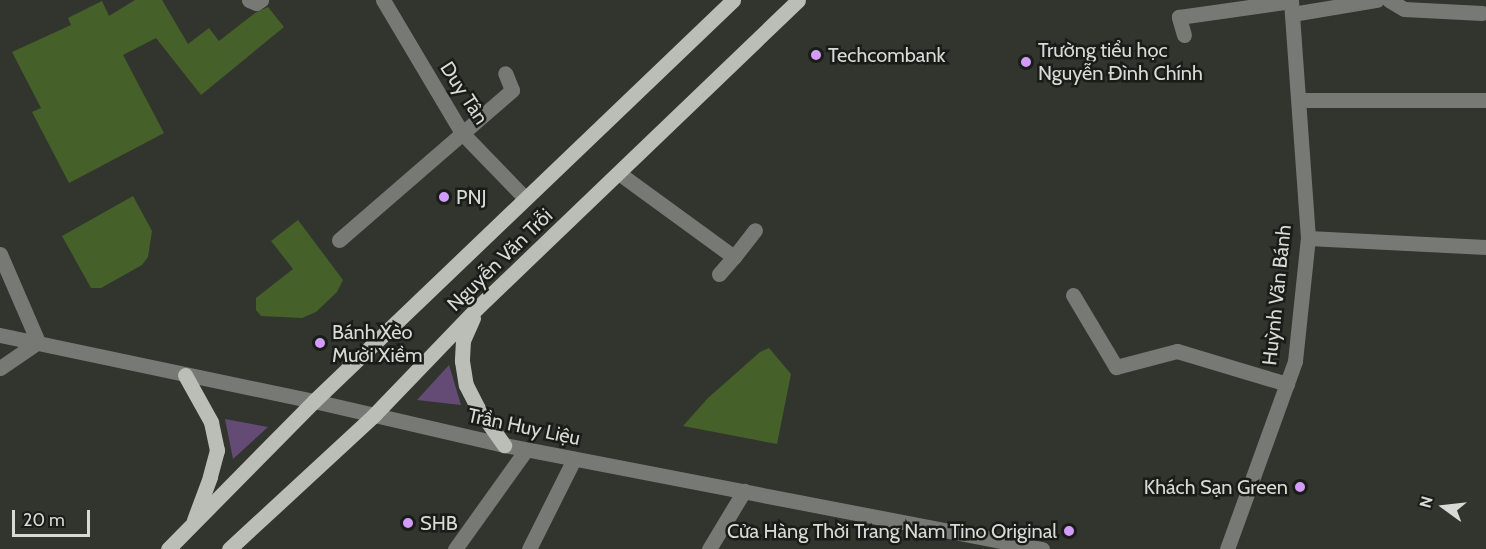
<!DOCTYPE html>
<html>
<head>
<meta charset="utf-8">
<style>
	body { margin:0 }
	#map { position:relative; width:1486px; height:549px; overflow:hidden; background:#31352d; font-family:Cabin,sans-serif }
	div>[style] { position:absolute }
	.green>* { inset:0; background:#634b75 }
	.building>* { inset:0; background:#46602a }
	.minor>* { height:15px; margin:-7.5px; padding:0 7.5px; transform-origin:7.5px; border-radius:7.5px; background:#777975 }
	.major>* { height:15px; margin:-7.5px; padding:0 7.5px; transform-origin:7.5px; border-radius:7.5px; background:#babeb6 }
	.dots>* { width:16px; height:16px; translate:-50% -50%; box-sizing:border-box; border:3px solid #1a1c18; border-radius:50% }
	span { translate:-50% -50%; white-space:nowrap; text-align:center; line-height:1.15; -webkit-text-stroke:5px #1a1c18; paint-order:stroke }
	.poi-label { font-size:20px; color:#d7dad5 }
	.left { translate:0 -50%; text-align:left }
	.right { translate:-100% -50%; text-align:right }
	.street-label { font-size:20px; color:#d7dad5 }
	.north { position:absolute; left:1414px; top:477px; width:60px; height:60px; -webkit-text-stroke:4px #1a1c18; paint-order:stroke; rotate:285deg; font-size:16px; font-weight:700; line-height:24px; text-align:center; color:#d7dad5 }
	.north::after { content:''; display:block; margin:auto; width:21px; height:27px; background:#d7dad5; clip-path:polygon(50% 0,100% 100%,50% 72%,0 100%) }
	.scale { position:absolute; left:12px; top:510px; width:78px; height:27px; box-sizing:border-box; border:3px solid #d7dad5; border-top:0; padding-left:8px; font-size:18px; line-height:21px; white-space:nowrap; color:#d7dad5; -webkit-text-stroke:4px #1a1c18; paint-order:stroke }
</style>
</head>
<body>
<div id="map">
	<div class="green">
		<div style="clip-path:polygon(449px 365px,461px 405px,417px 400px)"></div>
		<div style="clip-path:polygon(225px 419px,268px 427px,233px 459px)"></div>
	</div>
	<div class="building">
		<div style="clip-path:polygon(135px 0,162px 0,188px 44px,209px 28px,219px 41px,255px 13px,268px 7px,284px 27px,201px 95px,156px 38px,123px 55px,164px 133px,69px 183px,32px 112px,41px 108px,12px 52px,71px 25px,68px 18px,102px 1px,109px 16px)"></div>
		<div style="clip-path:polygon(133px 196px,152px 231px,148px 257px,142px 265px,101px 288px,91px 288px,62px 236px)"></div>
		<div style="clip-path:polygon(298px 220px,343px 280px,337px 292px,316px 312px,302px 318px,261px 316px,256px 310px,256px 298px,293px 269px,271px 241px)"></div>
		<div style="clip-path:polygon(769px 348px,791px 374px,777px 444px,683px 426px,708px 398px,760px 352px)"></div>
	</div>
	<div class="minor">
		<div style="left:249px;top:0;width:8px;rotate:23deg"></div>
		<div style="left:256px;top:3px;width:6px;rotate:-31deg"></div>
		<div style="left:383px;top:0;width:155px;rotate:59.3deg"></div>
		<div style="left:462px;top:133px;width:91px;rotate:45.9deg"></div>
		<div style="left:1389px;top:0;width:17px;rotate:31deg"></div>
		<div style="left:1404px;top:9px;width:78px;rotate:2.9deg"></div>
		<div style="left:1292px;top:14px;width:86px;rotate:-9.4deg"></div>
		<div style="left:1184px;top:35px;width:19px;rotate:-106deg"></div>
		<div style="left:1179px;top:17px;width:113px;rotate:-8.1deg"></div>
		<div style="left:1300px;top:100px;width:186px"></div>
		<div style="left:620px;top:174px;width:141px;rotate:36.1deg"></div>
		<div style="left:734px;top:257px;width:34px;rotate:-52deg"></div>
		<div style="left:1308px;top:238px;width:178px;rotate:2.9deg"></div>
		<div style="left:339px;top:240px;width:229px;rotate:-40.9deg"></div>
		<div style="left:512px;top:90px;width:18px;rotate:-112deg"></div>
		<div style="left:0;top:254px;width:96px;rotate:66.6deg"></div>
		<div style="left:719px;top:274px;width:23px;rotate:-49deg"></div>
		<div style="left:1073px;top:295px;width:84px;rotate:59.2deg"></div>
		<div style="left:1116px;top:367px;width:63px;rotate:-14.7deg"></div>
		<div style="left:1177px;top:351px;width:115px;rotate:16.7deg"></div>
		<div style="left:0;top:335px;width:321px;rotate:11.9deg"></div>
		<div style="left:314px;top:401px;width:195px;rotate:13deg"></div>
		<div style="left:504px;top:445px;width:548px;rotate:10.94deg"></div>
		<div style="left:0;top:368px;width:46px;rotate:-34.4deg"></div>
		<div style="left:455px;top:549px;width:122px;rotate:-54.4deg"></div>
		<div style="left:529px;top:549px;width:101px;rotate:-63.4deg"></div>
		<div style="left:709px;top:549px;width:68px;rotate:-58.9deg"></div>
		<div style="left:1227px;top:549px;width:200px;rotate:-70.1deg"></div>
		<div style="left:1295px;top:361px;width:124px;rotate:-84deg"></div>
		<div style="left:1308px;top:238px;width:239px;rotate:-94.1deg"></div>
	</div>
	<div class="major">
		<div style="left:473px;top:318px;width:24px;rotate:114deg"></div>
		<div style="left:463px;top:340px;width:21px;rotate:93deg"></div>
		<div style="left:462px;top:361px;width:24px;rotate:81deg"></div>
		<div style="left:466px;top:385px;width:25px;rotate:63deg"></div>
		<div style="left:477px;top:407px;width:47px;rotate:54.6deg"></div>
		<div style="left:185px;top:375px;width:54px;rotate:61deg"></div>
		<div style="left:211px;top:422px;width:29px;rotate:78deg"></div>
		<div style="left:217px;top:450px;width:28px;rotate:105deg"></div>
		<div style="left:210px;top:477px;width:46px;rotate:110.4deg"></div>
		<div style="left:168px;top:549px;width:208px;rotate:-45.4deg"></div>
		<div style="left:314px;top:401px;width:580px;rotate:-43.74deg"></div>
		<div style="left:229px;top:549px;width:196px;rotate:-42.7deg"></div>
		<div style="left:373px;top:416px;width:149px;rotate:-46.1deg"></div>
		<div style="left:476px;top:309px;width:446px;rotate:-43.8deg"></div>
	</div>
	<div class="dots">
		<div style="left:816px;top:55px;background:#d39cfc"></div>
		<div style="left:1026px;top:62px;background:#d39cfc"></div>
		<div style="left:444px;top:197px;background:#d39cfc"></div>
		<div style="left:320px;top:343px;background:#d39cfc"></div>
		<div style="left:1300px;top:487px;background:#d39cfc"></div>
		<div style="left:408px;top:523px;background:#d39cfc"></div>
		<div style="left:1069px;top:531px;background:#d39cfc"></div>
	</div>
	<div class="poi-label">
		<span class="left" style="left:1038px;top:62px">Trường tiểu học<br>Nguyễn Đình Chính</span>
		<span class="left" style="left:828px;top:55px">Techcombank</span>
		<span class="left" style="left:456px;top:197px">PNJ</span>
		<span class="left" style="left:332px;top:344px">Bánh Xèo<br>Mười Xiềm</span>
		<span class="right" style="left:1288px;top:487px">Khách Sạn Green</span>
		<span class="left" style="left:420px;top:523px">SHB</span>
		<span class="right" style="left:1057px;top:531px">Cửa Hàng Thời Trang Nam Tino Original</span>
	</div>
	<div class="street-label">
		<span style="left:464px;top:93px;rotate:57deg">Duy Tân</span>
		<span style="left:500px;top:260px;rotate:-44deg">Nguyễn Văn Trỗi</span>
		<span style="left:1277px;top:295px;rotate:-84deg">Huỳnh Văn Bánh</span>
		<span style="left:524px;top:427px;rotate:12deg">Trần Huy Liệu</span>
	</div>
	<div class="north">N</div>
	<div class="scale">20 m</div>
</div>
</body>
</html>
